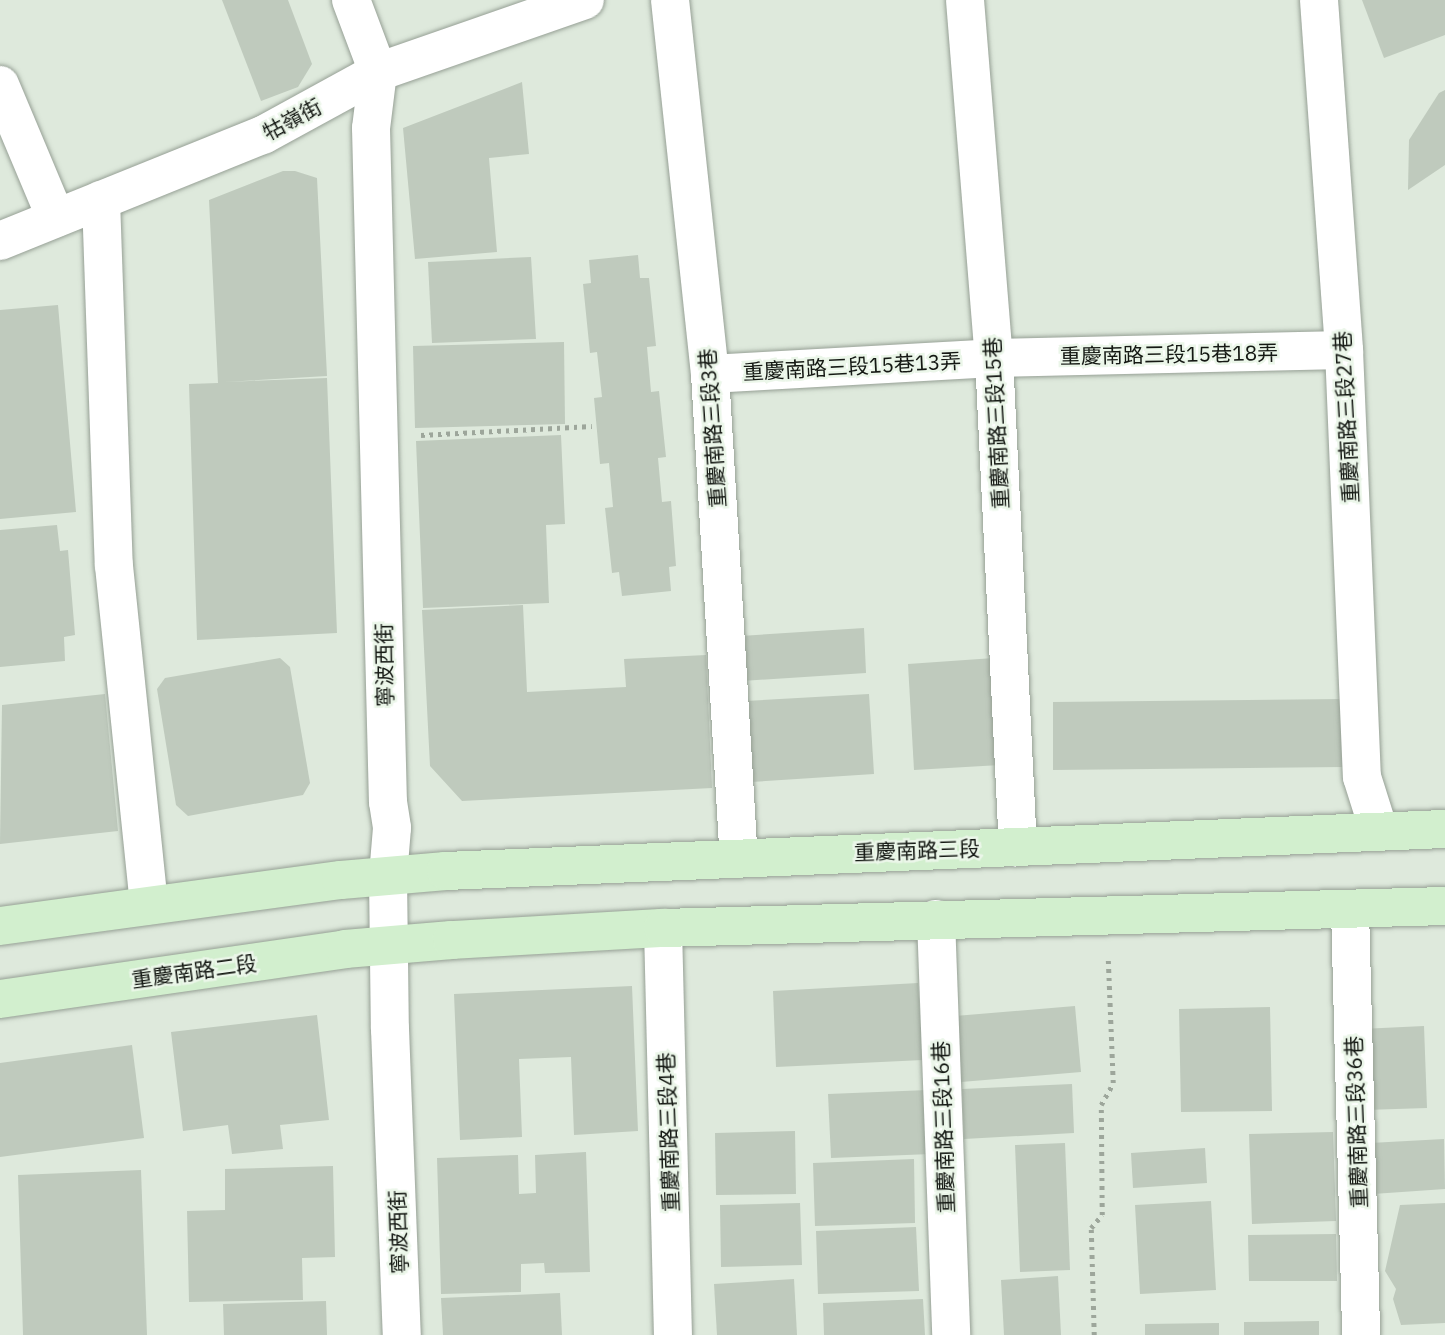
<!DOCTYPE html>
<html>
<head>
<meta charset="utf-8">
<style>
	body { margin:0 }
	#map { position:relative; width:1445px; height:1335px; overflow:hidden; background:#dee9dc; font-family:"IBM Plex Sans","Noto Sans TC",sans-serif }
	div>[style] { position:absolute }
	.building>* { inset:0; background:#bfcabd }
	.path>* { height:4.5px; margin-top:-2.25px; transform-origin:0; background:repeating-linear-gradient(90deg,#9da69b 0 3.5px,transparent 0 8.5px) }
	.roads { filter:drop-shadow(0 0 2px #96a095) drop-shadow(0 0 2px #96a095) }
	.minor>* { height:38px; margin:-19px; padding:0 19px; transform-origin:19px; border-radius:19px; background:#fff }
	.major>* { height:38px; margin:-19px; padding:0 19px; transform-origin:19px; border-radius:19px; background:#d2efce }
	span { translate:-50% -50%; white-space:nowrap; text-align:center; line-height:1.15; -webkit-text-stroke:5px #ebf6e9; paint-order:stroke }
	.street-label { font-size:21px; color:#141813 }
</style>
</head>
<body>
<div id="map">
	<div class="building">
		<div style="clip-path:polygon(222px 0,288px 0,312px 64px,298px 87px,261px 101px)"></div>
		<div style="clip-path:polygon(1362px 0,1445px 0,1445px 35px,1384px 58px)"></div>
		<div style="clip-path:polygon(522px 82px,529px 154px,489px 158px,497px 252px,415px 259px,403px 128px)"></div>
		<div style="clip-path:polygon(1445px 90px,1445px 165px,1408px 190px,1409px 140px,1439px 93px)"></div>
		<div style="clip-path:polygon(283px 171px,295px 171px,317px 178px,327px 376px,224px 382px,327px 378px,337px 633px,197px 640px,189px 384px,218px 383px,209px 200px)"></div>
		<div style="clip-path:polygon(638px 255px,640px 278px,649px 278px,656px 346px,647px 347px,651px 392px,659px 391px,666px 457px,658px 458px,662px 502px,671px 501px,676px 566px,669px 567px,671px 591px,622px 596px,619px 572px,612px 573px,605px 508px,613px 507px,609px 463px,600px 464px,594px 398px,602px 397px,597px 352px,590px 353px,583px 284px,591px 283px,589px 260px)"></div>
		<div style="clip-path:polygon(531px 257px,536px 339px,432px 343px,428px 262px)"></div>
		<div style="clip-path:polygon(58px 305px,76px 512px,0 519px,0 310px)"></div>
		<div style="clip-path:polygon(564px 342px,565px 424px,415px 428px,413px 346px)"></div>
		<div style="clip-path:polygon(561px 435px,565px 524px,546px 525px,549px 603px,423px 608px,416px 441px)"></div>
		<div style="clip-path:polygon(57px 525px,60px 551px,68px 550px,75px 635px,64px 637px,65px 661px,0 667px,0 530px)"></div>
		<div style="clip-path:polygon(523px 605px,527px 692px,626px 687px,624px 659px,706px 655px,712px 788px,462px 801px,430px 766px,422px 610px)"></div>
		<div style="clip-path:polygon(864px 628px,866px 673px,742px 681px,740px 636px)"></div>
		<div style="clip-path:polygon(280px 658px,290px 667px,310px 783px,303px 795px,188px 816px,176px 805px,157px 689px,165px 678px)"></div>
		<div style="clip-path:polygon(994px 658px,1000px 765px,914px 770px,908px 664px)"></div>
		<div style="clip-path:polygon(105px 694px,118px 831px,0 844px,2px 705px)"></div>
		<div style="clip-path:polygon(869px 694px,874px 774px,751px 782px,746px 701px)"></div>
		<div style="clip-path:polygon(1343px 699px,1343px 767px,1053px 770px,1053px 702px)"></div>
		<div style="clip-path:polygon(918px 983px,923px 1060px,776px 1067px,773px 991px)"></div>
		<div style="clip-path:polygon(632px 986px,638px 1131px,574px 1135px,571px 1057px,519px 1059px,522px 1137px,460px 1140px,454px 994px)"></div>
		<div style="clip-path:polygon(1075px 1006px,1081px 1072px,961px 1082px,955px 1016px)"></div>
		<div style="clip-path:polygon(1270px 1007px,1272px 1111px,1181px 1112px,1179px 1009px)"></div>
		<div style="clip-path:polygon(317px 1015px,329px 1120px,280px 1125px,283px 1149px,232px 1154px,228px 1125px,183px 1131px,171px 1032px)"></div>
		<div style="clip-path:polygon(1424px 1026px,1427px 1108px,1365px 1110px,1361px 1029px)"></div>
		<div style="clip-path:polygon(132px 1045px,144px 1138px,0 1157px,0 1063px)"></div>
		<div style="clip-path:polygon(1072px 1084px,1074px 1133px,964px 1139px,962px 1089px)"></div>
		<div style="clip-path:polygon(928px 1090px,931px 1154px,831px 1158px,828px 1094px)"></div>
		<div style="clip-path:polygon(795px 1131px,796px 1194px,716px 1195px,715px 1133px)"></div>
		<div style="clip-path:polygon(1333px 1132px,1336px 1221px,1252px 1224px,1249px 1134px)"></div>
		<div style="clip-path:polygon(1444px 1139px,1445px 1189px,1373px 1194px,1370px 1143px)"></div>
		<div style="clip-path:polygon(1065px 1143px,1070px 1270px,1020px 1272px,1015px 1145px)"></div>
		<div style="clip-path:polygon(1205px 1148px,1207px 1183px,1133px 1188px,1131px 1153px)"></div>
		<div style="clip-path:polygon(586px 1152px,590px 1272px,545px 1273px,544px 1263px,521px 1264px,521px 1292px,441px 1294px,437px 1158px,518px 1155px,519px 1194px,536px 1193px,535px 1155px)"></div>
		<div style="clip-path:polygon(914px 1159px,915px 1223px,815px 1226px,813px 1163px)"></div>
		<div style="clip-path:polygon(333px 1166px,335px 1257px,302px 1258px,303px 1300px,189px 1302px,187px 1211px,225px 1210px,225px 1169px)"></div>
		<div style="clip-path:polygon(141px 1170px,147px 1335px,23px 1335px,18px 1175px)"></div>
		<div style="clip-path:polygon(1211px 1201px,1216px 1290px,1140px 1294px,1135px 1205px)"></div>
		<div style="clip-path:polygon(800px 1203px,802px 1265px,721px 1267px,720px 1205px)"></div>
		<div style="clip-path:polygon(1445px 1203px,1445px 1323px,1401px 1325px,1393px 1299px,1396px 1289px,1385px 1271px,1400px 1205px)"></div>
		<div style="clip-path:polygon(916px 1227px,919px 1291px,818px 1294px,816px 1231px)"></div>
		<div style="clip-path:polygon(1336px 1234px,1337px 1281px,1249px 1281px,1248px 1235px)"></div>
		<div style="clip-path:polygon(1058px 1276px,1061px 1335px,1004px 1335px,1001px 1280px)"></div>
		<div style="clip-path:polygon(794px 1279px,797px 1335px,717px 1335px,714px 1284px)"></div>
		<div style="clip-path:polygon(560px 1293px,562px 1335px,443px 1335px,441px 1298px)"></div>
		<div style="clip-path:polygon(923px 1299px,925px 1335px,824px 1335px,823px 1303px)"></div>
		<div style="clip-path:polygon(326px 1301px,327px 1335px,224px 1335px,223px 1304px)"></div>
		<div style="clip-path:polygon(1319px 1321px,1319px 1335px,1244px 1335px,1244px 1322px)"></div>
		<div style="clip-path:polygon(1219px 1323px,1219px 1335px,1145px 1335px,1145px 1324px)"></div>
	</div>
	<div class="path">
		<div style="left:421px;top:435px;width:171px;rotate:-3deg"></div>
		<div style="left:1094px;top:1335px;width:107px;rotate:-91.6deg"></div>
		<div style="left:1091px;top:1228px;width:17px;rotate:-50deg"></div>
		<div style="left:1102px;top:1215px;width:110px;rotate:-90.5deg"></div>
		<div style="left:1101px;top:1105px;width:25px;rotate:-61deg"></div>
		<div style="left:1113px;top:1083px;width:125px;rotate:-92.3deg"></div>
	</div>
	<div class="roads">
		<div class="minor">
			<div style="left:351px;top:0;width:77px;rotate:69.4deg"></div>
			<div style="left:378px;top:72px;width:56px;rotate:97.1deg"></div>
			<div style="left:371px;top:128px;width:674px;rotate:88.56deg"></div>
			<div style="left:388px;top:802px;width:26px;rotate:81deg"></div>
			<div style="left:392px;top:828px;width:48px;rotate:94.8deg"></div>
			<div style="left:388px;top:876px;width:153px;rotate:89.3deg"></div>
			<div style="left:390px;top:1029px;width:306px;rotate:87.8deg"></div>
			<div style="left:670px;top:0;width:376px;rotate:83.9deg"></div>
			<div style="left:710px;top:374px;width:484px;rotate:86.6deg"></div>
			<div style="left:965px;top:0;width:359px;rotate:85.4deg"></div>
			<div style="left:994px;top:358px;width:490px;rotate:87.2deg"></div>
			<div style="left:1319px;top:0;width:351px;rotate:85.9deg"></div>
			<div style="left:1344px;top:350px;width:427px;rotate:87.6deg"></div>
			<div style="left:1362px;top:777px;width:57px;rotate:72.5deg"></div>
			<div style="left:0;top:85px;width:144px;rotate:67.2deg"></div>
			<div style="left:101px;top:200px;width:366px;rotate:88deg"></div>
			<div style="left:114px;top:566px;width:341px;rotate:84.1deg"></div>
			<div style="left:0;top:241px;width:284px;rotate:-22deg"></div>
			<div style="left:263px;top:135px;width:131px;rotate:-28.7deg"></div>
			<div style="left:378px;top:72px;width:219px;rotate:-19.2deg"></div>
			<div style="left:710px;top:374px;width:284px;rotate:-3.2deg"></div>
			<div style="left:994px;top:358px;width:350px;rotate:-1.3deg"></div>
			<div style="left:1350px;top:909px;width:426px;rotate:88.5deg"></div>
			<div style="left:936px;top:919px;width:416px;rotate:87.9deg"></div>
			<div style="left:663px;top:928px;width:407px;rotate:88.6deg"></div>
		</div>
		<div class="major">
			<div style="left:0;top:926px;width:344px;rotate:-7.7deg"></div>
			<div style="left:341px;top:880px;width:105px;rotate:-4.9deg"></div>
			<div style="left:446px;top:871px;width:1000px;rotate:-2.41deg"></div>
			<div style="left:0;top:999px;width:349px;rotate:-8.2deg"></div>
			<div style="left:345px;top:949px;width:107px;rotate:-4.8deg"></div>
			<div style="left:452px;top:940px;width:211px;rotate:-3.3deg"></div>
			<div style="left:663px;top:928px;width:782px;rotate:-1.61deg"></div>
		</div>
	</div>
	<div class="street-label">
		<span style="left:292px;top:119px;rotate:-28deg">牯嶺街</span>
		<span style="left:1169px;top:354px;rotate:-1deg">重慶南路三段15巷18弄</span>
		<span style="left:852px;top:366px;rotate:-3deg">重慶南路三段15巷13弄</span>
		<span style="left:1346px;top:417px;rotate:-93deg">重慶南路三段27巷</span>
		<span style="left:996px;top:423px;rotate:-93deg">重慶南路三段15巷</span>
		<span style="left:712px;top:428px;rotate:-94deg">重慶南路三段3巷</span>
		<span style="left:384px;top:665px;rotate:-91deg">寧波西街</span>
		<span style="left:917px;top:850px;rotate:-2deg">重慶南路三段</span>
		<span style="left:194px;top:971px;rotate:-8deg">重慶南路二段</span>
		<span style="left:1356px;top:1122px;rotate:-92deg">重慶南路三段36巷</span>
		<span style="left:943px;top:1127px;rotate:-92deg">重慶南路三段16巷</span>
		<span style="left:668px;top:1132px;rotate:-92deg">重慶南路三段4巷</span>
		<span style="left:398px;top:1232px;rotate:-92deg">寧波西街</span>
	</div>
</div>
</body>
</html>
